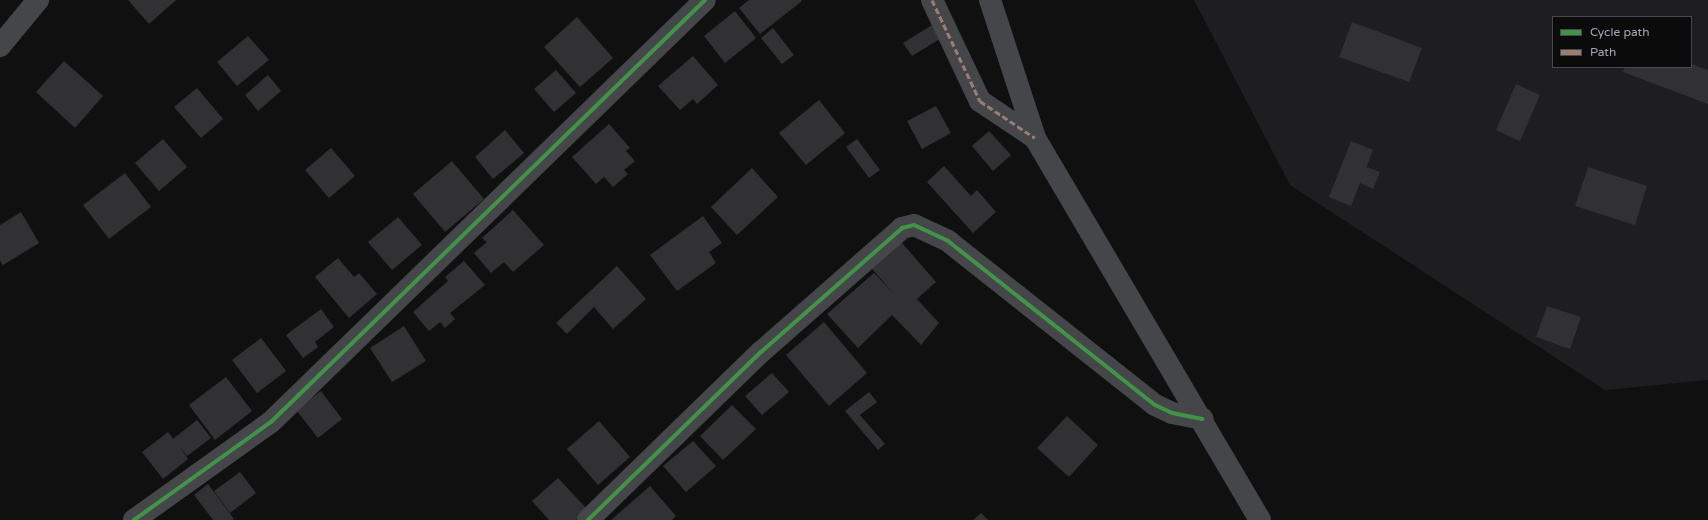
<!DOCTYPE html>
<html>
<head>
<meta charset="utf-8">
<style>
	body { margin:0 }
	#map { position:relative; width:1708px; height:520px; overflow:hidden; background:#111011; font-family:"Varela Round",sans-serif }
	div>[style] { position:absolute }
	.built>* { inset:0; background:#1e1d1f }
	.building>* { inset:0; background:#313133 }
	.minor>* { height:22px; margin:-11px; padding:0 11px; transform-origin:11px; border-radius:11px; background:#45464a }
	.quiet>* { height:3px; margin-top:-1.5px; transform-origin:0; background:repeating-linear-gradient(90deg,#9b7d72 0 6px,transparent 0 9px) }
	.cycleway>* { height:4px; margin:-2px; padding:0 2px; transform-origin:2px; border-radius:2px; background:#419447 }
	span { translate:-50% -50%; white-space:nowrap; text-align:center; line-height:1.15; -webkit-text-stroke:3px #0c0b0c; paint-order:stroke }
	.legend { position:absolute; left:1552px; top:16px; width:140px; height:52px; box-sizing:border-box; background:#0c0b0c; border:1px solid #48494e; margin:0; padding:5px 7px; list-style:none; font-size:12px; color:#a3a5b1 }
	.legend li { display:flex; align-items:center; gap:8px; height:20px }
	.legend b { width:20px; border:1px solid #48494e }
</style>
</head>
<body>
<div id="map">
	<div class="built">
		<div style="clip-path:polygon(evenodd,1194px 0,1708px 0,1708px 380px,1605px 390px,1290px 185px,1194px 0,1553px 17px,1691px 17px,1691px 67px,1553px 67px,1553px 17px)"></div>
	</div>
	<div class="building">
		<div style="clip-path:polygon(128px 0,176px 0,149px 24px)"></div>
		<div style="clip-path:polygon(749px 0,801px 0,802px 1px,760px 34px,739px 8px)"></div>
		<div style="clip-path:polygon(735px 11px,756px 38px,725px 63px,704px 36px)"></div>
		<div style="clip-path:polygon(577px 17px,613px 58px,580px 87px,544px 47px)"></div>
		<div style="clip-path:polygon(1352px 22px,1422px 48px,1409px 82px,1339px 57px)"></div>
		<div style="clip-path:polygon(932px 25px,940px 39px,912px 56px,903px 43px)"></div>
		<div style="clip-path:polygon(773px 28px,794px 55px,782px 64px,761px 38px)"></div>
		<div style="clip-path:polygon(248px 36px,269px 60px,237px 86px,217px 62px)"></div>
		<div style="clip-path:polygon(693px 56px,718px 85px,697px 104px,693px 99px,680px 110px,658px 86px)"></div>
		<div style="clip-path:polygon(64px 61px,103px 96px,75px 128px,36px 92px)"></div>
		<div style="clip-path:polygon(1691px 64px,1708px 70px,1708px 104px,1623px 72px,1625px 67px,1691px 67px)"></div>
		<div style="clip-path:polygon(556px 70px,576px 93px,554px 112px,534px 89px)"></div>
		<div style="clip-path:polygon(268px 75px,281px 91px,258px 111px,245px 95px)"></div>
		<div style="clip-path:polygon(1516px 84px,1540px 95px,1520px 141px,1496px 130px)"></div>
		<div style="clip-path:polygon(197px 88px,223px 119px,201px 138px,174px 107px)"></div>
		<div style="clip-path:polygon(819px 100px,845px 133px,806px 165px,779px 133px)"></div>
		<div style="clip-path:polygon(936px 106px,951px 133px,922px 149px,907px 121px)"></div>
		<div style="clip-path:polygon(609px 124px,630px 148px,626px 151px,635px 161px,624px 170px,628px 174px,613px 187px,604px 177px,596px 184px,572px 157px)"></div>
		<div style="clip-path:polygon(505px 130px,524px 153px,493px 179px,475px 157px)"></div>
		<div style="clip-path:polygon(989px 131px,1011px 155px,993px 171px,972px 146px)"></div>
		<div style="clip-path:polygon(163px 139px,187px 167px,159px 191px,135px 163px)"></div>
		<div style="clip-path:polygon(857px 139px,880px 170px,869px 178px,846px 147px)"></div>
		<div style="clip-path:polygon(1351px 141px,1373px 150px,1365px 171px,1367px 167px,1380px 172px,1373px 189px,1360px 183px,1351px 206px,1329px 197px)"></div>
		<div style="clip-path:polygon(331px 148px,355px 176px,329px 198px,305px 170px)"></div>
		<div style="clip-path:polygon(452px 161px,484px 199px,445px 232px,413px 194px)"></div>
		<div style="clip-path:polygon(944px 166px,971px 196px,977px 190px,996px 212px,973px 233px,927px 182px)"></div>
		<div style="clip-path:polygon(1588px 167px,1647px 186px,1635px 225px,1575px 206px)"></div>
		<div style="clip-path:polygon(752px 168px,778px 197px,737px 235px,711px 207px)"></div>
		<div style="clip-path:polygon(125px 173px,151px 207px,109px 239px,83px 205px)"></div>
		<div style="clip-path:polygon(513px 210px,544px 245px,513px 272px,504px 262px,491px 273px,474px 253px,487px 242px,482px 238px)"></div>
		<div style="clip-path:polygon(21px 212px,39px 243px,3px 265px,0 261px,0 225px)"></div>
		<div style="clip-path:polygon(703px 216px,722px 243px,709px 252px,716px 263px,677px 291px,650px 255px)"></div>
		<div style="clip-path:polygon(398px 217px,422px 245px,392px 270px,368px 242px)"></div>
		<div style="clip-path:polygon(896px 236px,936px 282px,917px 299px,939px 323px,921px 345px,892px 315px,858px 348px,827px 314px,874px 273px,894px 294px,866px 262px)"></div>
		<div style="clip-path:polygon(338px 258px,354px 277px,359px 273px,377px 294px,349px 318px,315px 277px)"></div>
		<div style="clip-path:polygon(464px 261px,485px 285px,450px 313px,455px 319px,445px 328px,440px 322px,429px 331px,413px 312px,448px 281px,445px 277px)"></div>
		<div style="clip-path:polygon(617px 266px,646px 299px,613px 329px,594px 307px,567px 334px,556px 323px)"></div>
		<div style="clip-path:polygon(1547px 306px,1581px 317px,1570px 349px,1536px 337px)"></div>
		<div style="clip-path:polygon(321px 309px,334px 327px,315px 342px,318px 347px,303px 358px,286px 335px)"></div>
		<div style="clip-path:polygon(824px 322px,867px 373px,829px 406px,786px 355px)"></div>
		<div style="clip-path:polygon(404px 326px,426px 361px,392px 382px,370px 348px)"></div>
		<div style="clip-path:polygon(261px 338px,286px 371px,257px 393px,232px 360px)"></div>
		<div style="clip-path:polygon(772px 373px,789px 392px,762px 415px,745px 396px)"></div>
		<div style="clip-path:polygon(226px 377px,252px 411px,215px 440px,189px 405px)"></div>
		<div style="clip-path:polygon(321px 391px,342px 419px,318px 438px,296px 410px)"></div>
		<div style="clip-path:polygon(869px 392px,877px 402px,860px 415px,885px 444px,878px 450px,845px 411px)"></div>
		<div style="clip-path:polygon(732px 405px,756px 429px,723px 460px,700px 436px)"></div>
		<div style="clip-path:polygon(1067px 416px,1098px 445px,1069px 477px,1037px 448px)"></div>
		<div style="clip-path:polygon(197px 420px,211px 438px,187px 456px,179px 446px,188px 459px,163px 479px,142px 452px,168px 432px,173px 439px)"></div>
		<div style="clip-path:polygon(599px 421px,630px 457px,598px 485px,567px 449px)"></div>
		<div style="clip-path:polygon(693px 441px,716px 466px,686px 492px,663px 466px)"></div>
		<div style="clip-path:polygon(240px 472px,256px 493px,230px 513px,214px 491px)"></div>
		<div style="clip-path:polygon(558px 478px,587px 509px,576px 520px,549px 520px,532px 501px)"></div>
		<div style="clip-path:polygon(208px 484px,234px 519px,232px 520px,213px 520px,194px 495px)"></div>
		<div style="clip-path:polygon(650px 486px,676px 516px,672px 520px,611px 520px)"></div>
		<div style="clip-path:polygon(981px 513px,988px 520px,973px 520px)"></div>
	</div>
	<div class="minor">
		<div style="left:932px;top:0;width:112px;rotate:64.6deg"></div>
		<div style="left:980px;top:101px;width:66px;rotate:33.9deg"></div>
		<div style="left:990px;top:0;width:145px;rotate:71.9deg"></div>
		<div style="left:1035px;top:138px;width:443px;rotate:59.5deg"></div>
		<div style="left:0;top:46px;width:60px;rotate:-50.4deg"></div>
		<div style="left:134px;top:520px;width:168px;rotate:-35.6deg"></div>
		<div style="left:271px;top:422px;width:605px;rotate:-44.2deg"></div>
		<div style="left:588px;top:520px;width:241px;rotate:-44.2deg"></div>
		<div style="left:761px;top:352px;width:188px;rotate:-41.3deg"></div>
		<div style="left:902px;top:228px;width:12px;rotate:-14deg"></div>
		<div style="left:914px;top:225px;width:38px;rotate:25deg"></div>
		<div style="left:948px;top:241px;width:264px;rotate:38.4deg"></div>
		<div style="left:1155px;top:405px;width:19px;rotate:25deg"></div>
		<div style="left:1172px;top:413px;width:31px;rotate:11deg"></div>
	</div>
	<div class="quiet">
		<div style="left:932px;top:0;width:112px;rotate:64.6deg"></div>
		<div style="left:980px;top:101px;width:66px;rotate:33.9deg"></div>
	</div>
	<div class="cycleway">
		<div style="left:134px;top:520px;width:168px;rotate:-35.6deg"></div>
		<div style="left:271px;top:422px;width:605px;rotate:-44.2deg"></div>
		<div style="left:588px;top:520px;width:241px;rotate:-44.2deg"></div>
		<div style="left:761px;top:352px;width:188px;rotate:-41.3deg"></div>
		<div style="left:902px;top:228px;width:12px;rotate:-14deg"></div>
		<div style="left:914px;top:225px;width:38px;rotate:25deg"></div>
		<div style="left:948px;top:241px;width:264px;rotate:38.4deg"></div>
		<div style="left:1155px;top:405px;width:19px;rotate:25deg"></div>
		<div style="left:1172px;top:413px;width:31px;rotate:11deg"></div>
	</div>
	<ul class="legend">
	<li><b style="height:5px;background:#419447"></b>Cycle path</li>
	<li><b style="height:5px;background:#9b7d72"></b>Path</li>
	</ul>
</div>
</body>
</html>
